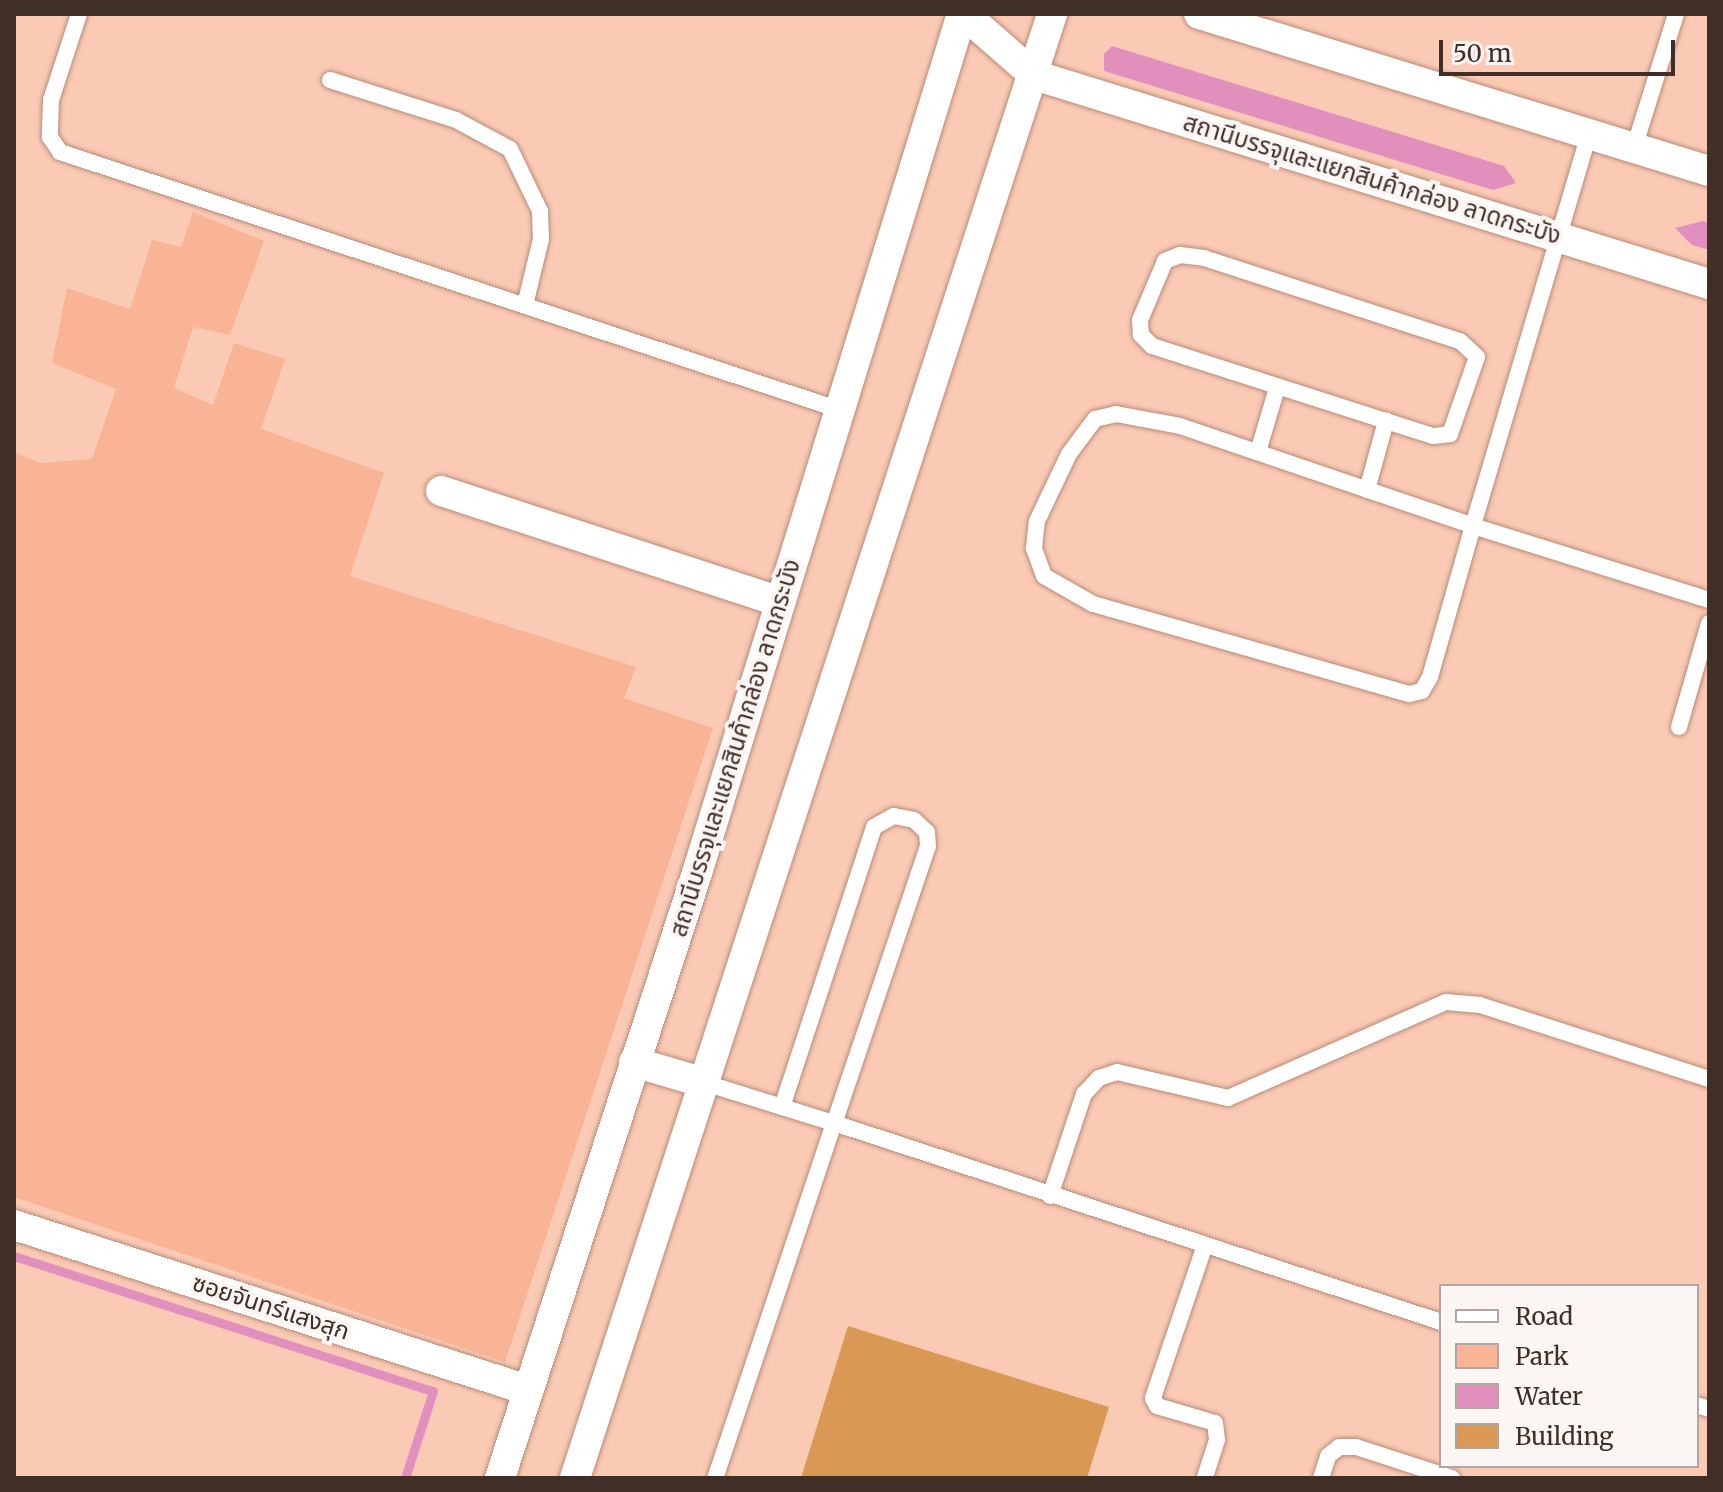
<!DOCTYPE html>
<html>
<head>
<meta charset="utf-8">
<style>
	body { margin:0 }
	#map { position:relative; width:1723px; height:1492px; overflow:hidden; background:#fbcab5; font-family:Merriweather,"Noto Sans Thai",serif }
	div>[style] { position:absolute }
	.green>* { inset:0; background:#f9b495 }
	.water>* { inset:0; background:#e190be }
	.stream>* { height:9px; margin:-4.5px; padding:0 4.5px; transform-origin:4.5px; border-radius:4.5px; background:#e190be }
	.building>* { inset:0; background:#da9855 }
	.roads { filter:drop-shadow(0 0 2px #b98b77) drop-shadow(0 0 2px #b98b77) }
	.service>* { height:16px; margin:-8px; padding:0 8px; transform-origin:8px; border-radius:8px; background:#fff }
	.minor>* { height:30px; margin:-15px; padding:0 15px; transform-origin:15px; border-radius:15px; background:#fff }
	span { translate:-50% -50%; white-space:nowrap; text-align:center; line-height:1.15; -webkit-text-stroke:8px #fbf6f4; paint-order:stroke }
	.street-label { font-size:24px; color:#412e26 }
	.frame { position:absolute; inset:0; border:16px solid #412e26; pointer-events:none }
	.legend { position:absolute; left:1439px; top:1284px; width:260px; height:184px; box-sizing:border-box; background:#fbf6f4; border:2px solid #b1a6a2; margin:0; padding:10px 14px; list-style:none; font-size:24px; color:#412e26 }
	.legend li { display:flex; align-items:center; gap:16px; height:40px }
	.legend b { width:40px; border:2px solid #b1a6a2 }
	.scale { position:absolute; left:1439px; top:40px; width:236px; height:36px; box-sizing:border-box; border:4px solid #412e26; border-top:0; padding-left:10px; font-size:24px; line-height:28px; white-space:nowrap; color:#412e26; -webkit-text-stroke:6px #fbf6f4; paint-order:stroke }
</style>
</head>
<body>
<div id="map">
	<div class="green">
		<div style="clip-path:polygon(193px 212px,264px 241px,230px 335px,193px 327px,174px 388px,213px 405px,234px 343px,285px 359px,261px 429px,384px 473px,350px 576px,636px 667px,624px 698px,713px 728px,505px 1362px,14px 1197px,14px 452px,40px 463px,92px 459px,116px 389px,52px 363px,67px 288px,130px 309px,152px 240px,181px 247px)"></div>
	</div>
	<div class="water">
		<div style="clip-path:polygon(1112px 46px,1504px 166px,1516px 183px,1493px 190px,1104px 71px,1104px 54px)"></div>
		<div style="clip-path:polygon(1703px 221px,1709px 223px,1709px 250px,1692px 245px,1675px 228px)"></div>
	</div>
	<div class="stream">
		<div style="left:14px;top:1256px;width:440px;rotate:17.9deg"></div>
		<div style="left:433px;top:1391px;width:91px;rotate:107.8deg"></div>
	</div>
	<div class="building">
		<div style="clip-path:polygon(848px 1326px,1109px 1407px,1087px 1478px,801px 1478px)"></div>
	</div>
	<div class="roads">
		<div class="service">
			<div style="left:79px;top:14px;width:90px;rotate:108deg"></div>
			<div style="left:51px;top:100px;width:37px;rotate:92deg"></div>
			<div style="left:50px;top:137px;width:18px;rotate:56deg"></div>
			<div style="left:60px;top:152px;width:822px;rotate:18.3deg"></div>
			<div style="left:330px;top:80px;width:132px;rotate:17.6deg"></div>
			<div style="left:456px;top:120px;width:61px;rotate:28.2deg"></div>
			<div style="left:510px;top:149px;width:69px;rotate:64.2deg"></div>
			<div style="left:540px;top:211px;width:28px;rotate:88deg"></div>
			<div style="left:541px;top:239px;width:68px;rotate:103.6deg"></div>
			<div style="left:1589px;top:134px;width:409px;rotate:106.5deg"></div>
			<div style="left:1473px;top:526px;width:157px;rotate:105.9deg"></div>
			<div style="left:1430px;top:677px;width:16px;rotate:120deg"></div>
			<div style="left:1422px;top:691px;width:13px;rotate:167deg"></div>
			<div style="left:1409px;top:694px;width:329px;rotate:-164.1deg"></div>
			<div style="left:1093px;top:604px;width:56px;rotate:-150.3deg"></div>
			<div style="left:1044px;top:576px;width:30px;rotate:-110deg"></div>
			<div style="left:1034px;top:548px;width:27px;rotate:-84deg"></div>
			<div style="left:1037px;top:521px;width:74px;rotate:-64.5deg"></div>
			<div style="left:1069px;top:454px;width:44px;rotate:-53.4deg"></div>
			<div style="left:1095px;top:419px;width:22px;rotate:-13deg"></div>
			<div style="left:1116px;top:414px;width:65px;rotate:10.6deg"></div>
			<div style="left:1180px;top:426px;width:310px;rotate:18.8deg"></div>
			<div style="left:1473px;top:526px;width:247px;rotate:17.4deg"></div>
			<div style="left:1634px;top:148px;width:140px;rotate:-72.6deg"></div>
			<div style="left:1258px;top:452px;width:67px;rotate:-73.5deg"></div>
			<div style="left:1367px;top:490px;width:72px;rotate:-74.6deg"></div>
			<div style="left:1386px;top:421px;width:246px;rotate:-162.2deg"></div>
			<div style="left:1152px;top:346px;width:16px;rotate:-135deg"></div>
			<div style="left:1141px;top:335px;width:15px;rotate:-94deg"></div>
			<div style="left:1140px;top:320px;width:64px;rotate:-67deg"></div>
			<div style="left:1165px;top:261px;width:16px;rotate:-22deg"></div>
			<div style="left:1180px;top:255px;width:24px;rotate:7deg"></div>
			<div style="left:1204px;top:258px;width:269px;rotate:18deg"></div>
			<div style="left:1460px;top:341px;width:23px;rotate:43deg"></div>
			<div style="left:1477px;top:357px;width:82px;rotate:109.3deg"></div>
			<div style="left:1450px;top:434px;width:17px;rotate:173deg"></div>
			<div style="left:1433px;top:436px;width:49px;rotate:-162.3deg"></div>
			<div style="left:1679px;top:727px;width:108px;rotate:-73.9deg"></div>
			<div style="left:702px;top:1082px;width:138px;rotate:17.3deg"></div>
			<div style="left:834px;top:1123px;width:374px;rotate:108.5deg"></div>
			<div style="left:782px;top:1107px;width:295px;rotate:-71.8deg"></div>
			<div style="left:874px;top:827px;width:23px;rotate:-29deg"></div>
			<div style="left:894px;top:816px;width:20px;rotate:11deg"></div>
			<div style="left:914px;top:820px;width:18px;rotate:43deg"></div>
			<div style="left:927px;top:832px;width:14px;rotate:86deg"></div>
			<div style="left:928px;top:846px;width:293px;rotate:108.7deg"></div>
			<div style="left:834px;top:1123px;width:639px;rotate:18.15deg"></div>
			<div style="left:1050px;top:1196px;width:108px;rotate:-71.6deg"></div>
			<div style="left:1084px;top:1094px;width:22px;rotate:-47deg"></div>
			<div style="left:1099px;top:1078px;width:19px;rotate:-18deg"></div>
			<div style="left:1117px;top:1072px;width:114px;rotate:13.2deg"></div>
			<div style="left:1228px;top:1098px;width:238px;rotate:-23.8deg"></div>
			<div style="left:1446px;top:1002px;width:34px;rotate:5deg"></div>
			<div style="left:1480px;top:1005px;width:241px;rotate:17.9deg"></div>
			<div style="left:1205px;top:1245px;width:162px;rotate:108.8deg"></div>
			<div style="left:1153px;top:1398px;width:9px;rotate:63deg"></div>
			<div style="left:1157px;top:1406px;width:60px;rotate:16.3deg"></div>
			<div style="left:1215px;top:1423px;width:17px;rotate:83deg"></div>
			<div style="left:1217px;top:1440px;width:40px;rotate:108deg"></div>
			<div style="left:1697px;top:1405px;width:13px;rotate:18deg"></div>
			<div style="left:1321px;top:1478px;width:23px;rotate:-72deg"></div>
			<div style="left:1328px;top:1456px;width:14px;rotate:-39deg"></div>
			<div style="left:1339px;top:1447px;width:17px"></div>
			<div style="left:1356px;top:1447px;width:101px;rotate:17.9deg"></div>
		</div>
		<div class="minor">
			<div style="left:964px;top:14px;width:93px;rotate:41.1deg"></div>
			<div style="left:1034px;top:75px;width:707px;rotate:17.2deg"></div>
			<div style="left:1199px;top:14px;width:534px;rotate:17.11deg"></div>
			<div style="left:441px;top:491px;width:357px;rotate:18.1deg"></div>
			<div style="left:634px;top:1062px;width:71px;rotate:16.4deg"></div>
			<div style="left:14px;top:1225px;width:540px;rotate:17.8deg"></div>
			<div style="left:500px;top:1478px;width:636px;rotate:-71.96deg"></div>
			<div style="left:697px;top:873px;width:899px;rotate:-72.86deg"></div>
			<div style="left:575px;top:1478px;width:1540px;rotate:-71.95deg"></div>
		</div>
	</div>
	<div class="street-label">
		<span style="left:1372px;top:179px;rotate:17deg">สถานีบรรจุและแยกสินค้ากล่อง ลาดกระบัง</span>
		<span style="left:735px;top:748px;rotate:-73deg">สถานีบรรจุและแยกสินค้ากล่อง ลาดกระบัง</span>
		<span style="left:271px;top:1307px;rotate:18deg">ซอยจันทร์แสงสุก</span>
	</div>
	<div class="frame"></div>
	<ul class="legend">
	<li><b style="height:10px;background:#fff"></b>Road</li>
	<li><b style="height:22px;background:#f9b495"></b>Park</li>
	<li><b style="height:22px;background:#e190be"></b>Water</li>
	<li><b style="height:22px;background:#da9855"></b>Building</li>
	</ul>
	<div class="scale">50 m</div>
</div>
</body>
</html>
